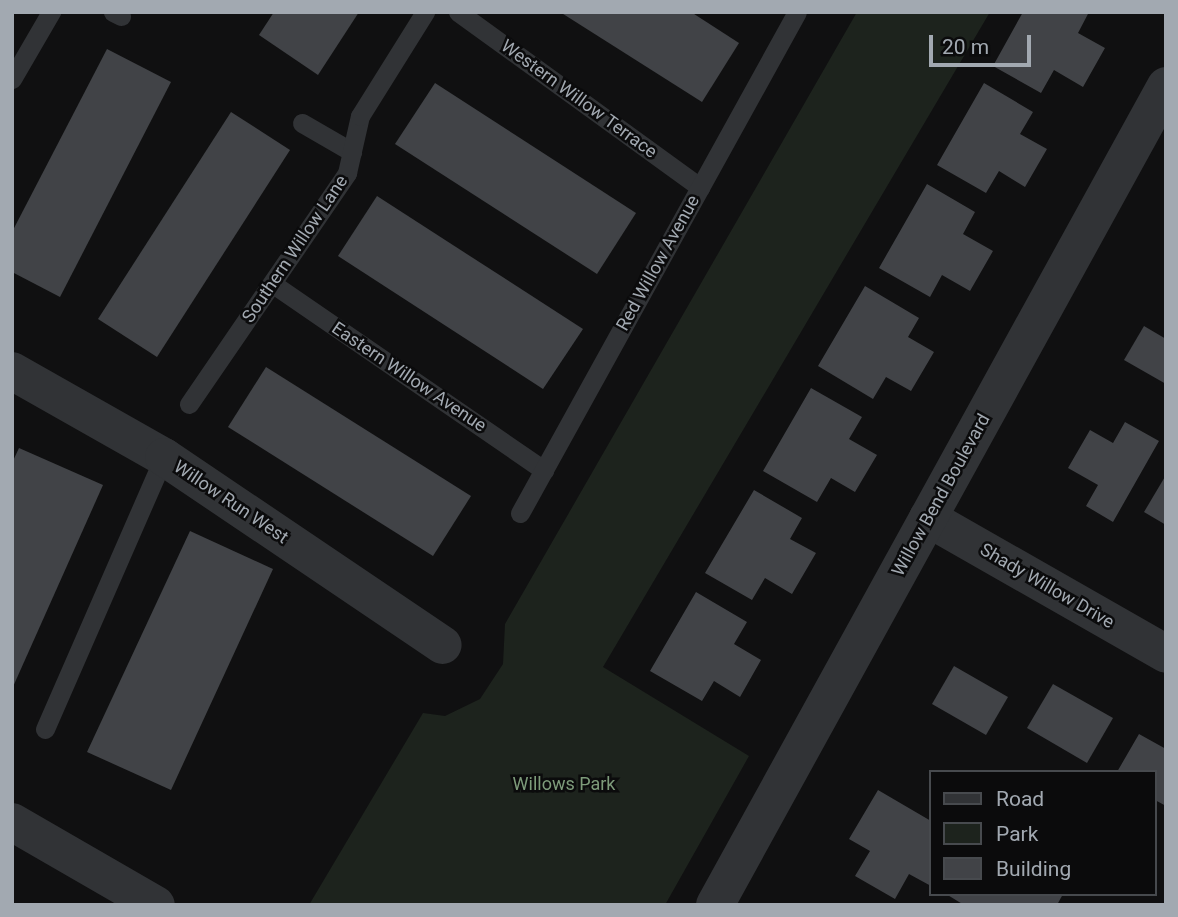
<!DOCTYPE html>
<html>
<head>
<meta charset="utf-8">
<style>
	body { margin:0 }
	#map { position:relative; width:1178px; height:917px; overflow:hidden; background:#101011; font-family:Roboto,sans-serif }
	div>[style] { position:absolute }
	.green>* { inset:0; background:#1d231d }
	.building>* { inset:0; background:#414347 }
	.lane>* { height:19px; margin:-9.5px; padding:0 9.5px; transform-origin:9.5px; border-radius:9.5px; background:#313336 }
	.street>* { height:38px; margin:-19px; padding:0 19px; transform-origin:19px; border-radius:19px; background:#313336 }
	span { translate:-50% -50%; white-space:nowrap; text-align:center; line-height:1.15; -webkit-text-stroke:5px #0b0b0c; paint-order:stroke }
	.street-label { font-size:18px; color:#a2a9b1 }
	.park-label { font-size:18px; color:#7d9b7a }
	.frame { position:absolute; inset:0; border:14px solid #a2a9b1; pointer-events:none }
	.legend { position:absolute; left:929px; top:770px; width:228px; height:126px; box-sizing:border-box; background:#0b0b0c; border:2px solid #474a4e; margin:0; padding:9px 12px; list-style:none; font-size:21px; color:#a2a9b1 }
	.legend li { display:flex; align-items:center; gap:14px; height:35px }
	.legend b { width:35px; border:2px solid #474a4e }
	.scale { position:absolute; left:929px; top:35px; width:102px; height:32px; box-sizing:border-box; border:4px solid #a2a9b1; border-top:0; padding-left:9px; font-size:21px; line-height:24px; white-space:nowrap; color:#a2a9b1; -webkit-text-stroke:5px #0b0b0c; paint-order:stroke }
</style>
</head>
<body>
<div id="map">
	<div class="green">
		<div style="clip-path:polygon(857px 12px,990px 12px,603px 667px,749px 756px,665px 905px,309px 905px,423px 713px,445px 716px,480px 699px,503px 664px,505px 624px)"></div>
	</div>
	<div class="building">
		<div style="clip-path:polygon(274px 12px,359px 12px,318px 75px,259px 35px)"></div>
		<div style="clip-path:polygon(560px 12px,691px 12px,739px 43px,702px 102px)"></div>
		<div style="clip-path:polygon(1023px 12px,1089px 12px,1078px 33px,1105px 48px,1083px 87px,1054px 70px,1041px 93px,993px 66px)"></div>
		<div style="clip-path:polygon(107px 49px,171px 82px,60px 297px,12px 272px,12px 232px)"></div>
		<div style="clip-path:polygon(435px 83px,636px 213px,597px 274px,395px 144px)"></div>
		<div style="clip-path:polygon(984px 83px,1033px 112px,1020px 134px,1047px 149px,1025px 187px,999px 171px,986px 193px,937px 165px)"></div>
		<div style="clip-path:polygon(231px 112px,290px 150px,157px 357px,98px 319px)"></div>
		<div style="clip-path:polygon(927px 184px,975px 212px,963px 234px,993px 251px,970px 291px,942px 275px,930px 297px,879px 268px)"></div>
		<div style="clip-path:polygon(377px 196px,583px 329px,543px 389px,338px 256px)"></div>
		<div style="clip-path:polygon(865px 286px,919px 318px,908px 337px,934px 352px,911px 391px,886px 377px,873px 399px,818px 366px)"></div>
		<div style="clip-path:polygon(1144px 326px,1166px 339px,1166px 384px,1124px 360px)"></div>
		<div style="clip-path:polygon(266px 367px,471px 496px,433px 556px,228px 427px)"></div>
		<div style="clip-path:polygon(811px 388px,862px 417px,849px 439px,877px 455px,855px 492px,831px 478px,817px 502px,763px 471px)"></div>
		<div style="clip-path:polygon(1125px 422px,1159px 441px,1113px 522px,1086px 506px,1098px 485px,1068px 468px,1090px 430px,1113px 443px)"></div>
		<div style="clip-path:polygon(19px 448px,103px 485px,12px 689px,12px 463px)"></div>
		<div style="clip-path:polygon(1166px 475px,1166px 525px,1144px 512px)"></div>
		<div style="clip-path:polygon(754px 490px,802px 518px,790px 539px,816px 553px,792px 594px,765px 578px,752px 600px,705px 573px)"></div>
		<div style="clip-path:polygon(190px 531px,273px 569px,171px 790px,87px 752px)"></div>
		<div style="clip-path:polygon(696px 592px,747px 622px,734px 644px,761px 660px,740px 697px,714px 681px,702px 701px,650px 671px)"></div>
		<div style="clip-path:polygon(954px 666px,1008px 697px,986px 735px,932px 704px)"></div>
		<div style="clip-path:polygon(1053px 684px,1113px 718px,1087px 763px,1027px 728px)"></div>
		<div style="clip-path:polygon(1139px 734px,1166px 749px,1166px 806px,1155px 800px,1155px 772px,1117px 772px)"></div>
		<div style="clip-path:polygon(878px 790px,931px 821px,931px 886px,909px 874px,895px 899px,855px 876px,870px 851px,849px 839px)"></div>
		<div style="clip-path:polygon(946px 894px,1063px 894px,1057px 905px,964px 905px)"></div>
	</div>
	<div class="lane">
		<div style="left:113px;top:12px;width:9px;rotate:27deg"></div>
		<div style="left:458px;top:12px;width:299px;rotate:35.9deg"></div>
		<div style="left:12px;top:79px;width:78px;rotate:-59.8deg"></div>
		<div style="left:302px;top:123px;width:58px;rotate:30.1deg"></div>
		<div style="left:273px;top:284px;width:329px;rotate:34.5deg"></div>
		<div style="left:189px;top:404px;width:280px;rotate:-55.6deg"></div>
		<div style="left:347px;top:173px;width:58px;rotate:-77.2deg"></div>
		<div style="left:360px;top:116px;width:123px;rotate:-58deg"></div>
		<div style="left:520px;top:513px;width:572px;rotate:-61.06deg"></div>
		<div style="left:45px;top:729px;width:297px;rotate:-66.4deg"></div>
	</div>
	<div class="street">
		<div style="left:12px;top:371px;width:175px;rotate:29.5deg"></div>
		<div style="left:164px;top:457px;width:336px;rotate:34deg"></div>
		<div style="left:928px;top:518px;width:274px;rotate:29.7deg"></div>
		<div style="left:12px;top:822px;width:166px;rotate:30deg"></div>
		<div style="left:715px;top:905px;width:935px;rotate:-61.16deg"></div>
	</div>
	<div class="street-label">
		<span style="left:579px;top:99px;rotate:36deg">Western Willow Terrace</span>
		<span style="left:295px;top:249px;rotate:-56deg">Southern Willow Lane</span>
		<span style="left:658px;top:263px;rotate:-61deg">Red Willow Avenue</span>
		<span style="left:409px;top:377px;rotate:34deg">Eastern Willow Avenue</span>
		<span style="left:941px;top:495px;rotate:-61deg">Willow Bend Boulevard</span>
		<span style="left:231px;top:502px;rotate:34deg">Willow Run West</span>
		<span style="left:1047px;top:586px;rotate:30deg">Shady Willow Drive</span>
	</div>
	<div class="park-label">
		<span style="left:564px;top:784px">Willows Park</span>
	</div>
	<div class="frame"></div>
	<ul class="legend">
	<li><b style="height:9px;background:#313336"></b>Road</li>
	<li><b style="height:19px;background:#1d231d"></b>Park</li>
	<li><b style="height:19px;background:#414347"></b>Building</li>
	</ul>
	<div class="scale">20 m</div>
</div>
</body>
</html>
